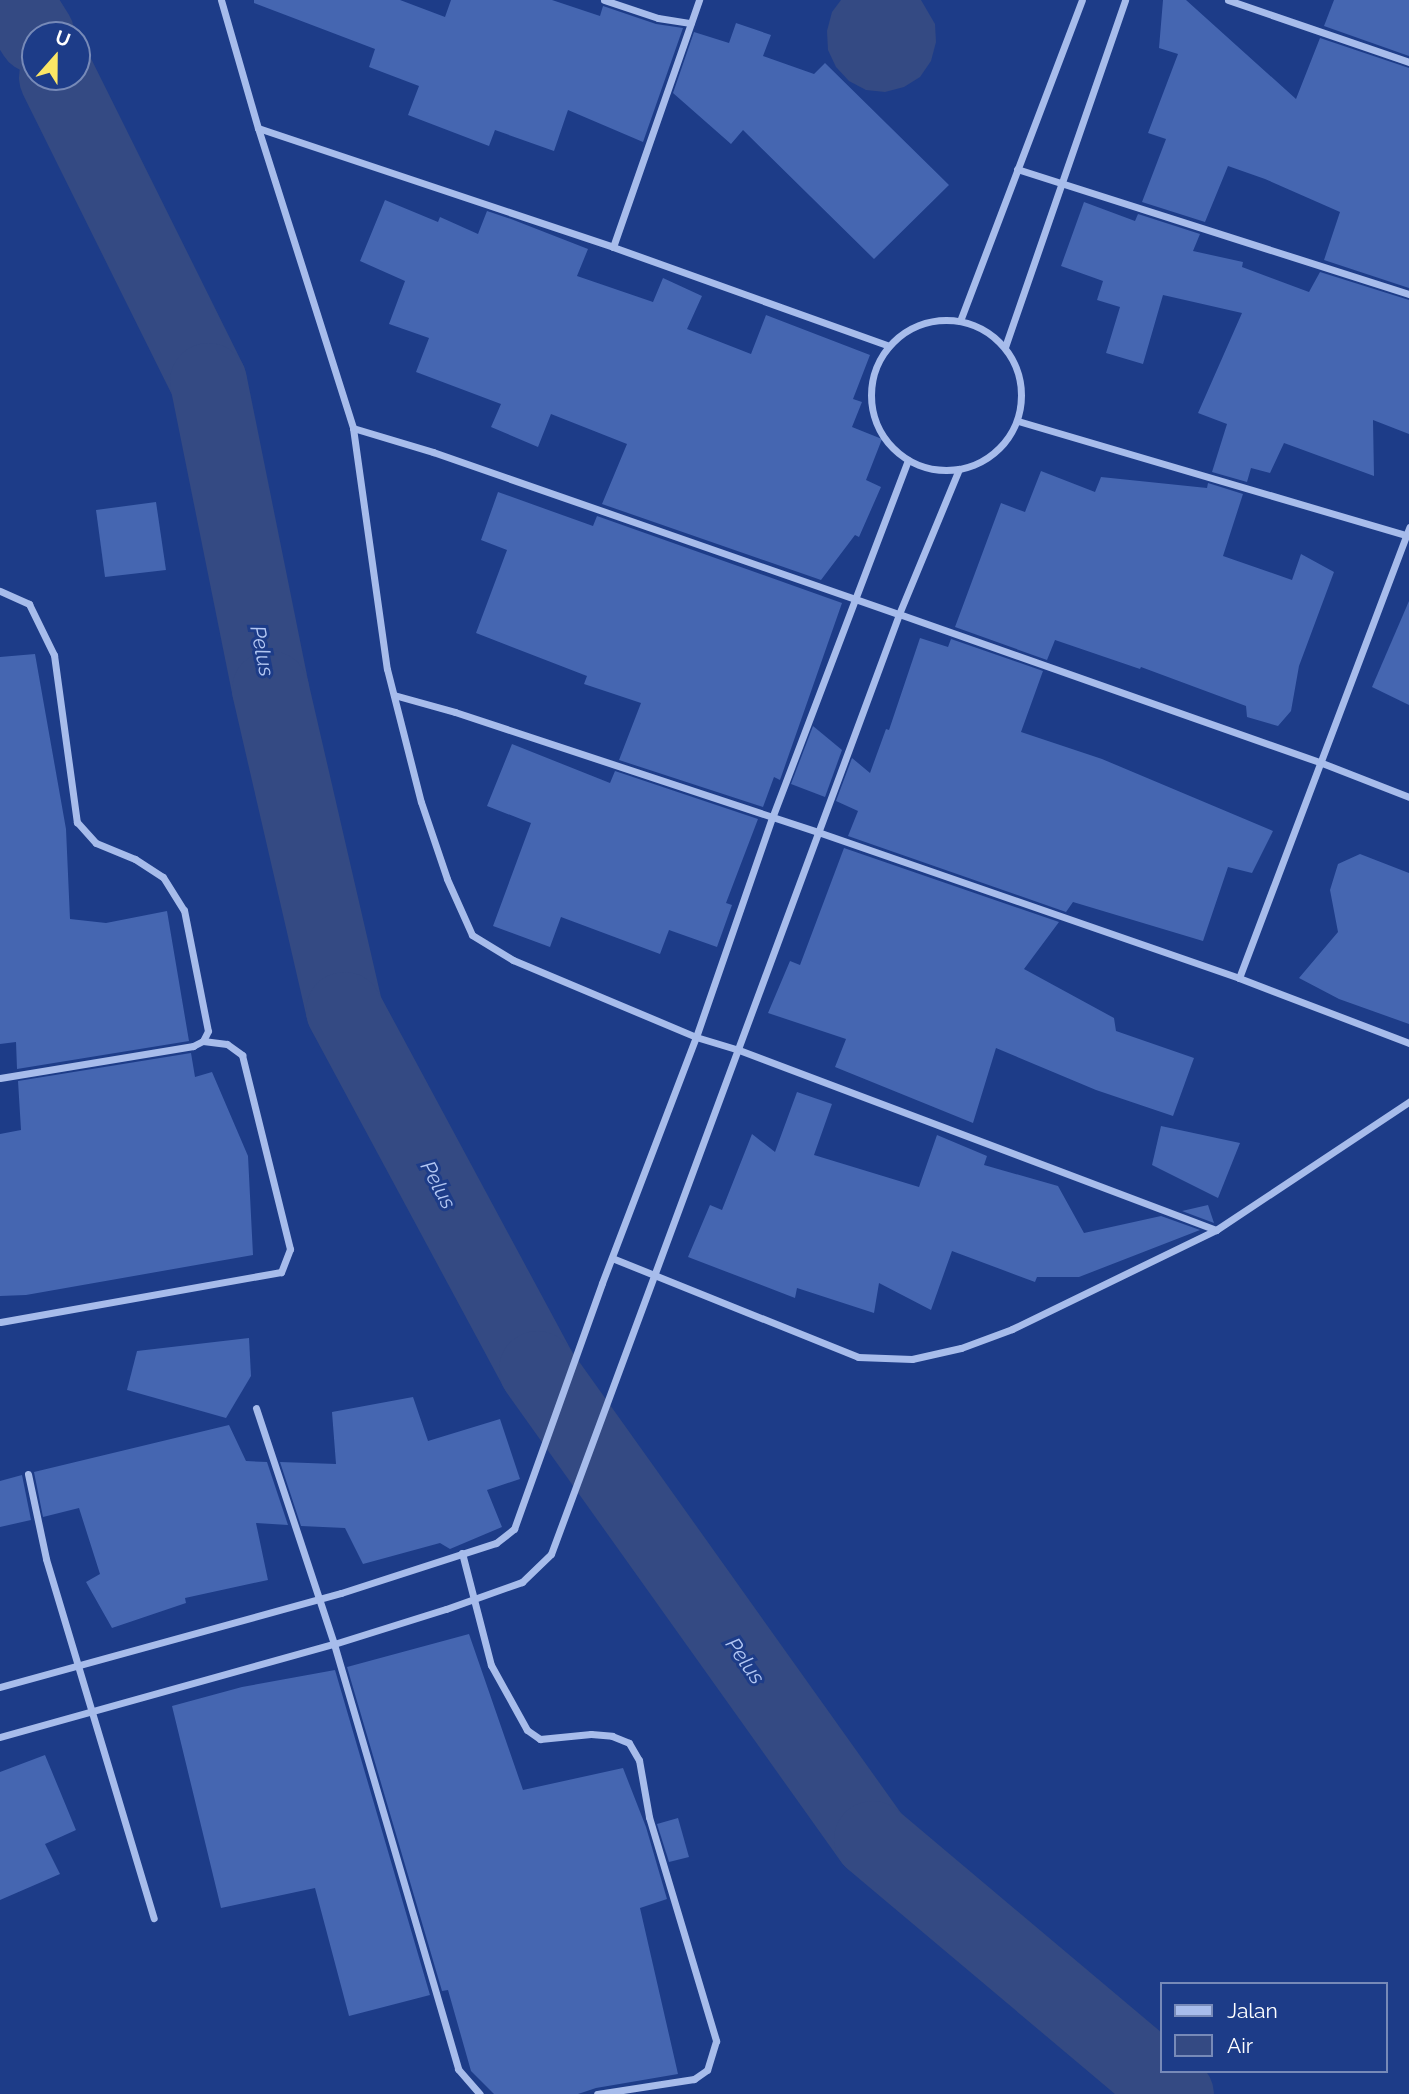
<!DOCTYPE html>
<html>
<head>
<meta charset="utf-8">
<style>
	body { margin:0 }
	#map { position:relative; width:1409px; height:2094px; overflow:hidden; background:#1d3c88; font-family:Raleway,sans-serif }
	div>[style] { position:absolute }
	.water>* { inset:0; background:#344a83 }
	.river>* { height:77px; margin:-38.5px; padding:0 38.5px; transform-origin:38.5px; border-radius:38.5px; background:#344a83 }
	.building>* { inset:0; background:#4566b1 }
	.street>* { height:7px; margin:-3.5px; padding:0 3.5px; transform-origin:3.5px; border-radius:3.5px; background:#a7bceb }
	.street>.ring { margin:-3.5px; padding:0; box-sizing:content-box; background:none; border:7px solid #a7bceb; border-radius:50% }
	span { translate:-50% -50%; white-space:nowrap; text-align:center; line-height:1.15; -webkit-text-stroke:6px #1d3c88; paint-order:stroke }
	.water-label { font-size:21px; color:#b3c7f3; font-style:italic }
	.legend { position:absolute; left:1160px; top:1982px; width:228px; height:91px; box-sizing:border-box; background:#1d3c88; border:2px solid #778ab8; margin:0; padding:9px 12px; list-style:none; font-size:21px; color:#fff }
	.legend li { display:flex; align-items:center; gap:14px; height:35px }
	.legend b { width:35px; border:2px solid #778ab8 }
	.north { position:absolute; left:21px; top:21px; width:70px; height:70px; box-sizing:border-box; background:#1d3c88; border:2px solid #778ab8; border-radius:50%; rotate:21deg; font-size:19px; font-weight:700; line-height:28px; text-align:center; color:#fff }
	.north::after { content:''; display:block; margin:auto; width:24px; height:32px; background:#fbe665; clip-path:polygon(50% 0,100% 100%,50% 72%,0 100%) }
</style>
</head>
<body>
<div id="map">
	<div class="water">
		<div style="clip-path:polygon(841px 0,921px 0,935px 24px,936px 42px,931px 61px,920px 77px,904px 87px,885px 92px,866px 90px,849px 81px,836px 67px,828px 50px,827px 31px,832px 12px)"></div>
	</div>
	<div class="river">
		<div style="left:14px;top:0;width:41px;rotate:57.8deg"></div>
		<div style="left:57px;top:77px;width:339px;rotate:63.6deg"></div>
		<div style="left:208px;top:381px;width:314px;rotate:78.6deg"></div>
		<div style="left:270px;top:689px;width:329px;rotate:77deg"></div>
		<div style="left:344px;top:1010px;width:408px;rotate:61.7deg"></div>
		<div style="left:537px;top:1369px;width:577px;rotate:54.52deg"></div>
		<div style="left:872px;top:1839px;width:396px;rotate:40.1deg"></div>
	</div>
	<div class="building">
		<div style="clip-path:polygon(254px 0,400px 0,445px 17px,451px 0,552px 0,600px 16px,603px 6px,656px 24px,683px 28px,643px 142px,568px 110px,554px 151px,495px 130px,489px 146px,408px 115px,419px 86px,369px 67px,375px 49px,254px 3px)"></div>
		<div style="clip-path:polygon(1163px 0,1186px 0,1296px 99px,1320px 38px,1409px 68px,1409px 288px,1324px 260px,1340px 212px,1265px 179px,1228px 166px,1205px 222px,1142px 202px,1166px 139px,1148px 133px,1178px 54px,1159px 48px)"></div>
		<div style="clip-path:polygon(1334px 0,1409px 0,1409px 56px,1324px 26px)"></div>
		<div style="clip-path:polygon(736px 23px,771px 35px,763px 56px,814px 74px,825px 63px,949px 185px,874px 259px,743px 130px,731px 144px,673px 93px,694px 32px,729px 43px)"></div>
		<div style="clip-path:polygon(385px 200px,438px 222px,440px 217px,478px 234px,487px 211px,511px 219px,588px 249px,577px 276px,653px 302px,663px 278px,702px 296px,687px 329px,751px 354px,766px 315px,870px 355px,853px 399px,862px 402px,852px 427px,882px 439px,866px 480px,881px 487px,859px 537px,855px 535px,821px 580px,602px 504px,627px 444px,551px 414px,538px 447px,491px 427px,501px 404px,416px 372px,429px 338px,389px 324px,405px 281px,360px 261px)"></div>
		<div style="clip-path:polygon(1084px 202px,1135px 221px,1138px 214px,1200px 234px,1193px 251px,1243px 262px,1242px 267px,1309px 292px,1320px 272px,1409px 300px,1409px 434px,1373px 420px,1374px 476px,1284px 443px,1270px 473px,1251px 468px,1247px 482px,1212px 472px,1227px 424px,1198px 413px,1242px 313px,1163px 295px,1143px 364px,1106px 353px,1120px 307px,1097px 300px,1103px 281px,1061px 266px)"></div>
		<div style="clip-path:polygon(1041px 471px,1095px 492px,1101px 477px,1207px 488px,1208px 483px,1243px 494px,1223px 556px,1292px 580px,1301px 554px,1334px 572px,1299px 666px,1291px 711px,1278px 726px,1247px 717px,1246px 706px,1141px 667px,1140px 669px,1055px 640px,1047px 660px,955px 627px,1001px 503px,1025px 512px)"></div>
		<div style="clip-path:polygon(498px 492px,593px 526px,597px 516px,842px 603px,780px 780px,774px 777px,763px 807px,619px 760px,641px 703px,584px 684px,587px 676px,476px 633px,507px 550px,481px 540px)"></div>
		<div style="clip-path:polygon(156px 502px,166px 570px,105px 577px,96px 510px)"></div>
		<div style="clip-path:polygon(1409px 601px,1409px 705px,1372px 687px)"></div>
		<div style="clip-path:polygon(920px 638px,948px 647px,951px 639px,1043px 671px,1021px 732px,1102px 759px,1273px 831px,1252px 873px,1228px 867px,1203px 941px,1073px 902px,1066px 912px,848px 836px,858px 811px,836px 801px,852px 758px,870px 773px,886px 729px,889px 730px)"></div>
		<div style="clip-path:polygon(35px 654px,66px 829px,70px 919px,106px 923px,167px 911px,189px 1041px,17px 1069px,16px 1042px,0 1044px,0 657px)"></div>
		<div style="clip-path:polygon(813px 726px,842px 750px,825px 797px,791px 784px)"></div>
		<div style="clip-path:polygon(512px 744px,610px 783px,615px 771px,758px 819px,726px 903px,732px 905px,717px 947px,669px 930px,660px 954px,561px 917px,550px 947px,493px 926px,531px 823px,487px 806px)"></div>
		<div style="clip-path:polygon(844px 848px,1059px 922px,1024px 969px,1114px 1018px,1116px 1031px,1194px 1058px,1173px 1116px,1096px 1090px,996px 1048px,973px 1123px,835px 1067px,846px 1039px,768px 1013px,790px 961px,800px 965px)"></div>
		<div style="clip-path:polygon(1360px 854px,1409px 873px,1409px 1024px,1339px 999px,1299px 978px,1338px 932px,1330px 890px,1338px 864px)"></div>
		<div style="clip-path:polygon(191px 1053px,195px 1077px,212px 1072px,248px 1156px,253px 1255px,26px 1295px,0 1296px,0 1134px,21px 1130px,18px 1081px)"></div>
		<div style="clip-path:polygon(797px 1092px,832px 1104px,814px 1155px,919px 1187px,937px 1135px,987px 1156px,984px 1165px,1058px 1186px,1084px 1233px,1161px 1216px,1200px 1230px,1079px 1277px,1037px 1277px,1035px 1282px,952px 1251px,931px 1310px,879px 1283px,874px 1313px,797px 1288px,795px 1298px,688px 1257px,710px 1205px,722px 1210px,752px 1134px,775px 1152px)"></div>
		<div style="clip-path:polygon(1161px 1126px,1240px 1143px,1218px 1198px,1152px 1165px)"></div>
		<div style="clip-path:polygon(1208px 1205px,1214px 1223px,1182px 1211px)"></div>
		<div style="clip-path:polygon(249px 1338px,251px 1376px,226px 1418px,127px 1390px,137px 1351px)"></div>
		<div style="clip-path:polygon(413px 1397px,428px 1441px,500px 1419px,520px 1479px,487px 1490px,502px 1527px,450px 1549px,440px 1543px,363px 1564px,345px 1528px,301px 1526px,280px 1462px,336px 1464px,332px 1412px)"></div>
		<div style="clip-path:polygon(229px 1425px,246px 1461px,267px 1462px,288px 1525px,256px 1523px,268px 1580px,185px 1598px,186px 1603px,112px 1628px,86px 1582px,100px 1574px,79px 1508px,43px 1517px,34px 1472px)"></div>
		<div style="clip-path:polygon(22px 1475px,31px 1520px,0 1527px,0 1481px)"></div>
		<div style="clip-path:polygon(469px 1634px,523px 1790px,623px 1768px,646px 1827px,667px 1899px,640px 1908px,678px 2074px,596px 2088px,578px 2094px,494px 2094px,471px 2071px,448px 1990px,442px 1991px,347px 1667px)"></div>
		<div style="clip-path:polygon(335px 1670px,430px 1995px,349px 2016px,315px 1888px,221px 1908px,172px 1706px,242px 1687px)"></div>
		<div style="clip-path:polygon(45px 1755px,76px 1830px,45px 1844px,60px 1874px,0 1900px,0 1772px)"></div>
		<div style="clip-path:polygon(678px 1818px,689px 1857px,669px 1862px,657px 1824px)"></div>
	</div>
	<div class="street">
		<div style="left:221px;top:0;width:133px;rotate:73.9deg"></div>
		<div style="left:258px;top:128px;width:315px;rotate:72.4deg"></div>
		<div style="left:353px;top:428px;width:243px;rotate:82deg"></div>
		<div style="left:387px;top:669px;width:137px;rotate:75.7deg"></div>
		<div style="left:421px;top:802px;width:81px;rotate:71.3deg"></div>
		<div style="left:447px;top:879px;width:61px;rotate:65.9deg"></div>
		<div style="left:472px;top:935px;width:48px;rotate:31.4deg"></div>
		<div style="left:513px;top:960px;width:199px;rotate:22.8deg"></div>
		<div style="left:696px;top:1037px;width:45px;rotate:16.8deg"></div>
		<div style="left:739px;top:1050px;width:510px;rotate:20.67deg"></div>
		<div style="left:604px;top:0;width:57px;rotate:18.4deg"></div>
		<div style="left:658px;top:18px;width:33px;rotate:9deg"></div>
		<div style="left:1228px;top:0;width:191px;rotate:18.9deg"></div>
		<div style="left:258px;top:128px;width:374px;rotate:18.5deg"></div>
		<div style="left:613px;top:247px;width:293px;rotate:19.7deg"></div>
		<div style="left:1017px;top:169px;width:411px;rotate:17.7deg"></div>
		<div style="left:613px;top:247px;width:262px;rotate:-70.8deg"></div>
		<div class="ring" style="left:871px;top:320px;width:143px;height:143px"></div>
		<div style="left:960px;top:321px;width:343px;rotate:-69.2deg"></div>
		<div style="left:1005px;top:347px;width:367px;rotate:-70.9deg"></div>
		<div style="left:1018px;top:421px;width:408px;rotate:16.4deg"></div>
		<div style="left:353px;top:428px;width:84px;rotate:16.7deg"></div>
		<div style="left:433px;top:452px;width:493px;rotate:19.2deg"></div>
		<div style="left:899px;top:614px;width:448px;rotate:19.4deg"></div>
		<div style="left:1322px;top:763px;width:93px;rotate:21.3deg"></div>
		<div style="left:0;top:591px;width:32px;rotate:24deg"></div>
		<div style="left:29px;top:604px;width:57px;rotate:63.9deg"></div>
		<div style="left:54px;top:655px;width:169px;rotate:82.2deg"></div>
		<div style="left:77px;top:822px;width:28px;rotate:48deg"></div>
		<div style="left:96px;top:843px;width:42px;rotate:22.3deg"></div>
		<div style="left:135px;top:859px;width:33px;rotate:33deg"></div>
		<div style="left:163px;top:877px;width:39px;rotate:58deg"></div>
		<div style="left:184px;top:910px;width:123px;rotate:78.8deg"></div>
		<div style="left:208px;top:1031px;width:11px;rotate:117deg"></div>
		<div style="left:394px;top:695px;width:63px;rotate:15.6deg"></div>
		<div style="left:455px;top:712px;width:382px;rotate:18.3deg"></div>
		<div style="left:818px;top:832px;width:446px;rotate:19.1deg"></div>
		<div style="left:1239px;top:978px;width:182px;rotate:20.9deg"></div>
		<div style="left:1239px;top:978px;width:482px;rotate:-69.3deg"></div>
		<div style="left:0;top:1078px;width:196px;rotate:-9.4deg"></div>
		<div style="left:193px;top:1046px;width:11px;rotate:-27deg"></div>
		<div style="left:203px;top:1041px;width:24px;rotate:7deg"></div>
		<div style="left:227px;top:1044px;width:19px;rotate:36deg"></div>
		<div style="left:242px;top:1055px;width:200px;rotate:76.1deg"></div>
		<div style="left:290px;top:1249px;width:25px;rotate:111deg"></div>
		<div style="left:281px;top:1272px;width:285px;rotate:169.9deg"></div>
		<div style="left:612px;top:1258px;width:265px;rotate:21.9deg"></div>
		<div style="left:858px;top:1357px;width:54px;rotate:2.1deg"></div>
		<div style="left:912px;top:1359px;width:50px;rotate:-12.7deg"></div>
		<div style="left:961px;top:1348px;width:54px;rotate:-20.4deg"></div>
		<div style="left:1012px;top:1329px;width:227px;rotate:-25.9deg"></div>
		<div style="left:1216px;top:1230px;width:232px;rotate:-33.6deg"></div>
		<div style="left:256px;top:1408px;width:249px;rotate:71.7deg"></div>
		<div style="left:334px;top:1644px;width:443px;rotate:73.7deg"></div>
		<div style="left:458px;top:2069px;width:33px;rotate:49deg"></div>
		<div style="left:28px;top:1474px;width:87px;rotate:78deg"></div>
		<div style="left:46px;top:1559px;width:375px;rotate:73.3deg"></div>
		<div style="left:462px;top:1553px;width:116px;rotate:75.5deg"></div>
		<div style="left:491px;top:1665px;width:74px;rotate:61deg"></div>
		<div style="left:527px;top:1730px;width:16px;rotate:35deg"></div>
		<div style="left:540px;top:1739px;width:51px;rotate:-5.6deg"></div>
		<div style="left:591px;top:1734px;width:21px;rotate:5deg"></div>
		<div style="left:612px;top:1736px;width:18px;rotate:22deg"></div>
		<div style="left:629px;top:1743px;width:20px;rotate:60deg"></div>
		<div style="left:639px;top:1760px;width:58px;rotate:80deg"></div>
		<div style="left:649px;top:1817px;width:234px;rotate:73.3deg"></div>
		<div style="left:716px;top:2041px;width:30px;rotate:107deg"></div>
		<div style="left:707px;top:2070px;width:16px;rotate:145deg"></div>
		<div style="left:694px;top:2079px;width:98px;rotate:171.2deg"></div>
		<div style="left:0;top:1687px;width:354px;rotate:-15.4deg"></div>
		<div style="left:341px;top:1593px;width:163px;rotate:-17.9deg"></div>
		<div style="left:496px;top:1543px;width:23px;rotate:-38deg"></div>
		<div style="left:514px;top:1529px;width:261px;rotate:-70.3deg"></div>
		<div style="left:602px;top:1283px;width:263px;rotate:-69.1deg"></div>
		<div style="left:696px;top:1037px;width:232px;rotate:-70.9deg"></div>
		<div style="left:772px;top:818px;width:383px;rotate:-69.2deg"></div>
		<div style="left:0;top:1737px;width:347px;rotate:-15.6deg"></div>
		<div style="left:334px;top:1644px;width:117px;rotate:-17.4deg"></div>
		<div style="left:446px;top:1609px;width:81px;rotate:-19.6deg"></div>
		<div style="left:522px;top:1582px;width:40px;rotate:-44deg"></div>
		<div style="left:551px;top:1554px;width:1002px;rotate:-69.68deg"></div>
		<div style="left:899px;top:614px;width:157px;rotate:-67.5deg"></div>
	</div>
	<div class="water-label">
		<span style="left:262px;top:651px;rotate:79deg">Pelus</span>
		<span style="left:438px;top:1185px;rotate:62deg">Pelus</span>
		<span style="left:745px;top:1661px;rotate:55deg">Pelus</span>
	</div>
	<ul class="legend">
	<li><b style="height:9px;background:#a7bceb"></b>Jalan</li>
	<li><b style="height:19px;background:#344a83"></b>Air</li>
	</ul>
	<div class="north">U</div>
</div>
</body>
</html>
